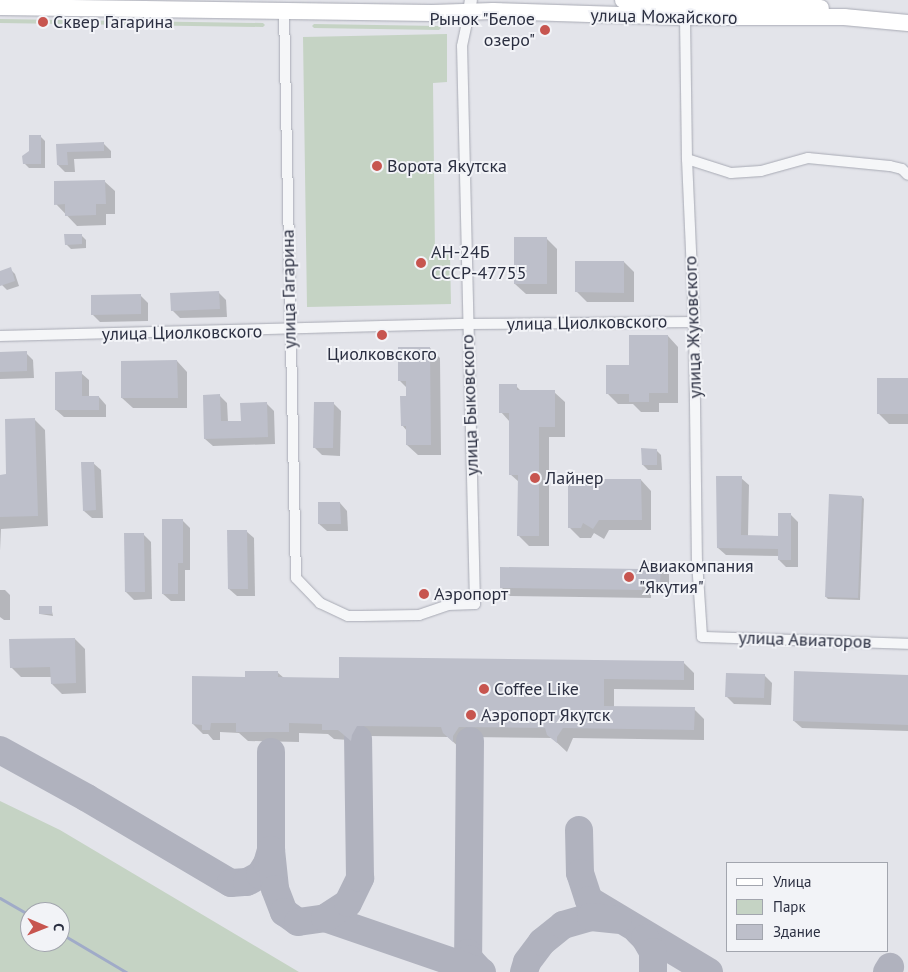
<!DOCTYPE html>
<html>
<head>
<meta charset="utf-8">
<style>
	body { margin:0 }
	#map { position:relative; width:908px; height:972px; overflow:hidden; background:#e3e4ea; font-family:"PT Sans",sans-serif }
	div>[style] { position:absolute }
	.green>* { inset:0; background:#c5d3c4 }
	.shadow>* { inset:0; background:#0003 }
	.stream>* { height:3px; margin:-1.5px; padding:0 1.5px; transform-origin:1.5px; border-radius:1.5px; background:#a0abc8 }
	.taxiway>* { height:28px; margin:-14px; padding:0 14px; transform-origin:14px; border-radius:14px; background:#b0b2be }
	.building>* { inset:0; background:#bdbfca }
	.roads { filter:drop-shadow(0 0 1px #a8aab4) drop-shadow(0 0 1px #a8aab4) }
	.minor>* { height:10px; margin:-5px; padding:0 5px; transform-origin:5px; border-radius:5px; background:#f5f6f8 }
	.tertiary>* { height:12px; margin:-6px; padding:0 6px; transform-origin:6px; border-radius:6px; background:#f5f6f8 }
	.primary>* { height:16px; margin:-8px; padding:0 8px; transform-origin:8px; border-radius:8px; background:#fff }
	.dots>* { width:14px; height:14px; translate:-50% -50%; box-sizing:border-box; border:2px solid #f2f3f7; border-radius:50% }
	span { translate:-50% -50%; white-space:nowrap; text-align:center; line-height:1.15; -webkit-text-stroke:4px #f2f3f7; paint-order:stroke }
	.street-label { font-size:18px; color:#2b2f41 }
	.poi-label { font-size:18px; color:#2b2f41 }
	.right { translate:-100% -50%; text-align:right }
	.left { translate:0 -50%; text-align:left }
	.legend { position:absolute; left:726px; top:862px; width:162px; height:90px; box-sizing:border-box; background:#f2f3f7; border:1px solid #a2a5ae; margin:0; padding:6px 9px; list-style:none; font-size:15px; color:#2b2f41 }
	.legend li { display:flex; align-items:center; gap:10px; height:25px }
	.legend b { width:25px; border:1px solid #a2a5ae }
	.north { position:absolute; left:20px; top:902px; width:50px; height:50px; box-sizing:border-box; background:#f2f3f7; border:1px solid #a2a5ae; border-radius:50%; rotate:91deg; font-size:14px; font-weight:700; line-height:20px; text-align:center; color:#2b2f41 }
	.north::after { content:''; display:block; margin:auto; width:18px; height:22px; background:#c7554f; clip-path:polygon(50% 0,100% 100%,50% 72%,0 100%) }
</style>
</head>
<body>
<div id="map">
	<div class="green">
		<div style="clip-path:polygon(0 19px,263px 23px,265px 25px,263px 27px,0 23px)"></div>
		<div style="clip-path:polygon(314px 24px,439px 26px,441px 28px,439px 30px,314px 28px,312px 26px)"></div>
		<div style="clip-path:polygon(447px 34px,447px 82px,433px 83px,435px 254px,450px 254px,451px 304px,307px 307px,303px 37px)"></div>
		<div style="clip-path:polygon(evenodd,0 801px,60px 830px,299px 972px,0 972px,0 801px,30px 912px,60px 912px,60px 942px,30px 942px,30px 912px)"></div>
	</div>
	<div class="shadow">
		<div style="clip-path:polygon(40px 136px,45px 141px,45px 168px,29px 168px,24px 163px)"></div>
		<div style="clip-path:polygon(104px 144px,111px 151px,111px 158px,74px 159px,75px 172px,65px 172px,58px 165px,57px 145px)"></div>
		<div style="clip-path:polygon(104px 181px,115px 191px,115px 214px,106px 214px,106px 225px,77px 226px,56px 204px)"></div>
		<div style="clip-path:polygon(81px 235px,86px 240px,86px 248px,71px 249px,66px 244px)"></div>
		<div style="clip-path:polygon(547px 239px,557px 249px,557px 294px,526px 294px,515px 284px)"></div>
		<div style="clip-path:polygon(624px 262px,634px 272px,634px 302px,587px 302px,577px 292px)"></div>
		<div style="clip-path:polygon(10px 269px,15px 274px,19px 286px,7px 290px,2px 285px,0 272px)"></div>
		<div style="clip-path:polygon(219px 293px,226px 300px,227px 317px,180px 318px,172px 310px)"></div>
		<div style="clip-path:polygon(140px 295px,148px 303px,148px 321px,100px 322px,92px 314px)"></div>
		<div style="clip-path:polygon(668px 336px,678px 347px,678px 403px,659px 403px,659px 412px,641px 412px,633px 404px,618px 404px,608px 394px,630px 367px)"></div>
		<div style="clip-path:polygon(430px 348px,440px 358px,441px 455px,418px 455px,407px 445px,407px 431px,402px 425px,407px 388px,399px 380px)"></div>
		<div style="clip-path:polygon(0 353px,26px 353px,33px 360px,34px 378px,0 379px)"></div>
		<div style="clip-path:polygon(177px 361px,187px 372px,187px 408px,133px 408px,122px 398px)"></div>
		<div style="clip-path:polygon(81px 373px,89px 380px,89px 397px,99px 397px,106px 405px,106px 417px,64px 417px,56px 410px)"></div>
		<div style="clip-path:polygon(908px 380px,908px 424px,889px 424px,878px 413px)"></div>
		<div style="clip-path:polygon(516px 386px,522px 392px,554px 392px,565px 402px,565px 437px,549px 437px,549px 546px,529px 546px,519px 536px,519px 482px,510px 474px,511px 423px,501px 412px)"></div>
		<div style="clip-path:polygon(220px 396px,227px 403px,228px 422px,242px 422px,266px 403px,274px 411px,275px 444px,213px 446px,205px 439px)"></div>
		<div style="clip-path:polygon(333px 403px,341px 411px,340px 456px,322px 455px,314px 447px)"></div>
		<div style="clip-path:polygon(35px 420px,45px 430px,48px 526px,1px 529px,0 551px,0 476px,8px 476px)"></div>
		<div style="clip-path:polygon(656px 450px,661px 455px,662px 470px,648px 470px,643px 465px)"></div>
		<div style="clip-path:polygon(93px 463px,101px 470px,103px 518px,92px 518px,84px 511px)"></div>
		<div style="clip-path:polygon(741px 478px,749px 485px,748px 537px,779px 537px,791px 515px,798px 522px,798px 567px,786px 567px,779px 560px,779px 556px,726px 555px,718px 548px)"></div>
		<div style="clip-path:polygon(641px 480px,651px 491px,651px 530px,609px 530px,604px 539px,594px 533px,591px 538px,580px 538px,570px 528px)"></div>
		<div style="clip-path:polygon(862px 497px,864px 499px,860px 600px,828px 599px,826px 597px)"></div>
		<div style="clip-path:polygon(340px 503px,347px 511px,348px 531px,327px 531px,319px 524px)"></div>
		<div style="clip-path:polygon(182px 520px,190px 528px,190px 570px,185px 570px,185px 601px,171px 601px,163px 594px)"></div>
		<div style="clip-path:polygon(246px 531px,254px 538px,255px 596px,237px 596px,229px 589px)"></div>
		<div style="clip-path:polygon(143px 534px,151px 542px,152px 599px,134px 600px,126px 592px)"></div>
		<div style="clip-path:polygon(660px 565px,669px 574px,669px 594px,651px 593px,651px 598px,510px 596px,501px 587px,642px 570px)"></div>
		<div style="clip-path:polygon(0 590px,5px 590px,10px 595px,10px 620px,4px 620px,0 617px)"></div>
		<div style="clip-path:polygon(51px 607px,53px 616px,40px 614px)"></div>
		<div style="clip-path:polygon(75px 639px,85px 649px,86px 693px,62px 694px,52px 684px,52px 677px,21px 677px,11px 667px)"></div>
		<div style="clip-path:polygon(683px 662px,694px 673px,694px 690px,614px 689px,614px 708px,694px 709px,704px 719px,704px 740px,573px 738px,567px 752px,552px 738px,470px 737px,463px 746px,463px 751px,448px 737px,368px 736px,361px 749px,349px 740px,334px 739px,328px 734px,299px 733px,299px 742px,248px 741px,239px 733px,220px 732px,220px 740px,213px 740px,208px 734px,203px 734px,193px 724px,246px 678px,277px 672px,284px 678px,340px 679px)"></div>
		<div style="clip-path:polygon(764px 675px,772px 683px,771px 705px,734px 704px,726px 696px)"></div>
		<div style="clip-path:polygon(908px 676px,908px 731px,802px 728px,794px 721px)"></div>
	</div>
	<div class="stream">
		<div style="left:0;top:898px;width:34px;rotate:30deg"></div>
		<div style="left:60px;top:933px;width:77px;rotate:30.6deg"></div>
	</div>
	<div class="taxiway">
		<div style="left:470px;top:741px;width:212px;rotate:90.5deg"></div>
		<div style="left:468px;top:953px;width:6px;rotate:81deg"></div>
		<div style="left:469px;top:959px;width:16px;rotate:47deg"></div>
		<div style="left:0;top:750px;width:99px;rotate:28.9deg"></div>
		<div style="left:87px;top:798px;width:167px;rotate:30.6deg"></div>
		<div style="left:231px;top:883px;width:16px;rotate:-4deg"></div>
		<div style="left:247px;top:882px;width:15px;rotate:-28deg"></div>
		<div style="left:260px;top:875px;width:13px;rotate:-58deg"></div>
		<div style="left:267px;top:864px;width:15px;rotate:-74deg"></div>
		<div style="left:271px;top:752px;width:98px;rotate:90deg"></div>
		<div style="left:271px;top:850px;width:39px;rotate:84deg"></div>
		<div style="left:275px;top:889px;width:25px;rotate:69deg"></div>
		<div style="left:284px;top:912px;width:17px;rotate:36deg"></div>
		<div style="left:298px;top:922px;width:27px;rotate:-8deg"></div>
		<div style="left:325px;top:918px;width:166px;rotate:19deg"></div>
		<div style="left:579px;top:830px;width:43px;rotate:88.7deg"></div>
		<div style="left:580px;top:873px;width:28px;rotate:72deg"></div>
		<div style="left:589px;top:900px;width:140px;rotate:31deg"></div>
		<div style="left:325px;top:918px;width:27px;rotate:-33deg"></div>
		<div style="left:348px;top:903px;width:28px;rotate:-64deg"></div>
		<div style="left:360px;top:878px;width:139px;rotate:-90.8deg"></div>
		<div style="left:638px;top:931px;width:10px;rotate:45deg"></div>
		<div style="left:645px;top:938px;width:16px;rotate:60deg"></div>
		<div style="left:653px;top:952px;width:20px;rotate:90deg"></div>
		<div style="left:524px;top:972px;width:10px;rotate:-73deg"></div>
		<div style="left:527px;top:962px;width:25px;rotate:-53deg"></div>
		<div style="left:542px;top:942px;width:27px;rotate:-39deg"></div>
		<div style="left:563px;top:925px;width:29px;rotate:-16deg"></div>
		<div style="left:591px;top:917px;width:27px;rotate:6deg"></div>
		<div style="left:887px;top:972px;width:6px;rotate:-59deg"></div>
	</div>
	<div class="building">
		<div style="clip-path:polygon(29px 135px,41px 135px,41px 164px,23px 164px,22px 156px,29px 151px)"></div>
		<div style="clip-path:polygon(104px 142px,104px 151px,67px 152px,68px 165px,57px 165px,56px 144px)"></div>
		<div style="clip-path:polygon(105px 180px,106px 204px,96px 204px,96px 215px,65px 216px,65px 204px,54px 205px,54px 181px)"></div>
		<div style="clip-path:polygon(64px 234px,82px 234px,82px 244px,65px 245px)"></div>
		<div style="clip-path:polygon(514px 237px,547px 237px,547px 284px,514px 284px)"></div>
		<div style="clip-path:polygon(575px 261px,624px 261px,624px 293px,575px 292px)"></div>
		<div style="clip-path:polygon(11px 267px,15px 281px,0 286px,0 271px)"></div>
		<div style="clip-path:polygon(219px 291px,220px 309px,171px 311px,170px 293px)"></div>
		<div style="clip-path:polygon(141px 294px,141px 314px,91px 315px,91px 295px)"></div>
		<div style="clip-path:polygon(629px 335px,668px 335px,668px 393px,649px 393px,649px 402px,629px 402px,629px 394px,606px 394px,606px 365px,629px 365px)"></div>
		<div style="clip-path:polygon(398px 347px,430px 347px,431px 445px,406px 445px,406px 426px,401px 426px,400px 396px,406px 396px,406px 381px,398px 381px)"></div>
		<div style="clip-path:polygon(27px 351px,27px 371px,0 372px,0 352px)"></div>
		<div style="clip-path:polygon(177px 360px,178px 398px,121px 398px,121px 361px)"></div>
		<div style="clip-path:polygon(82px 371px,82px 396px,99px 396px,99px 410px,55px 410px,55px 372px)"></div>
		<div style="clip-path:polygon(877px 378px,908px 378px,908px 414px,877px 414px)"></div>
		<div style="clip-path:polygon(499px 384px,517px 384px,517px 390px,555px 390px,555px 427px,539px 427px,539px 536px,517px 536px,518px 475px,509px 475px,509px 413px,499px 413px)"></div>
		<div style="clip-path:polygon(220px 394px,221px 421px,241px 421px,240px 403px,267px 402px,268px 437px,204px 439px,203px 395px)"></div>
		<div style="clip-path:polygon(314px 402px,334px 402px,333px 448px,313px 448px)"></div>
		<div style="clip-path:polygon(35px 418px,38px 516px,0 517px,0 475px,6px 474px,5px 419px)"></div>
		<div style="clip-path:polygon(641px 448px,657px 449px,657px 465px,642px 465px)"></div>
		<div style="clip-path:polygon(81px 462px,94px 462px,96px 510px,83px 511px)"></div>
		<div style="clip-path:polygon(716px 476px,742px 476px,741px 535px,778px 536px,778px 513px,791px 513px,791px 560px,778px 560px,778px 549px,717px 548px)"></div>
		<div style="clip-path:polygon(568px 479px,641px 479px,642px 520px,599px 520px,593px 529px,583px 523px,581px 528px,568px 528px)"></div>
		<div style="clip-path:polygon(829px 494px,862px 496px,858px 598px,825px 597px)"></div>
		<div style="clip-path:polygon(318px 502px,340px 502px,341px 524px,318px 524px)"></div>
		<div style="clip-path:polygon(162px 519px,183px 519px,183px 563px,178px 563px,178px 594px,162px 594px)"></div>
		<div style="clip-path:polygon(227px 530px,247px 530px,248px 589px,228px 589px)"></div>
		<div style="clip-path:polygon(124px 533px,144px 533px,145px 592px,125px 592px)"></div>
		<div style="clip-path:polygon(641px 563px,661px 564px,660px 585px,642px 585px,642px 590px,500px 588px,500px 567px,641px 569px)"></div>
		<div style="clip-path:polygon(39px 606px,52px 606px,52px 614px,39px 614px)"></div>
		<div style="clip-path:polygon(75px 638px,76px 683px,51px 684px,50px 667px,10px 668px,9px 639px)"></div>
		<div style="clip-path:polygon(339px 657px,684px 661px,684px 680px,604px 679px,604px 706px,695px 707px,694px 730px,563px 728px,557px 737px,557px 743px,547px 735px,545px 728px,459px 727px,453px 736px,453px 742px,443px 733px,441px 727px,357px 726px,352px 735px,351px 741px,338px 730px,322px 730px,322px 724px,289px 723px,289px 732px,236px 732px,236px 723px,211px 723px,210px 730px,202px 730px,202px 725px,192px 724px,192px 676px,245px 677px,245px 671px,278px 671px,278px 677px,339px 678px)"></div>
		<div style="clip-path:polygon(794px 671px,908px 675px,908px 725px,793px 721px)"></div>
		<div style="clip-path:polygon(726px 673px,765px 674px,764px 698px,725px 697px)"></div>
	</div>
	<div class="roads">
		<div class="minor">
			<div style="left:284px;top:11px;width:567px;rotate:88.79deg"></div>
			<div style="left:296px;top:578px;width:35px;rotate:46deg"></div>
			<div style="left:320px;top:603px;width:31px;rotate:25deg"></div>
			<div style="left:348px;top:616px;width:14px"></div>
			<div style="left:362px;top:616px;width:57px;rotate:-1deg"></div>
			<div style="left:419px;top:615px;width:31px;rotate:-19deg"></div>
			<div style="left:448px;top:605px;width:27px;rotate:-2deg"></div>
			<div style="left:475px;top:604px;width:558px;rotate:-91.33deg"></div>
			<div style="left:462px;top:46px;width:35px;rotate:-78deg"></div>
			<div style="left:685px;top:17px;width:142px;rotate:89.2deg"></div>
			<div style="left:687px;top:159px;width:163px;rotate:87.5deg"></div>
			<div style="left:694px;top:322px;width:239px;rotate:89.3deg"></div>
			<div style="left:697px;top:561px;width:76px;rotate:86.2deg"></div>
			<div style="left:702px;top:637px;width:206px;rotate:1.9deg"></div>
			<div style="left:687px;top:159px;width:46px;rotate:17.7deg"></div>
			<div style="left:731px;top:173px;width:30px;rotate:-4deg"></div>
			<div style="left:761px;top:171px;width:49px;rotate:-15.5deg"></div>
			<div style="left:808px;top:158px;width:82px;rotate:5.6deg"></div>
			<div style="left:890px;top:166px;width:12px;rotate:14deg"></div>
			<div style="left:902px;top:169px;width:8px;rotate:45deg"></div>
			<div style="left:0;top:336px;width:468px;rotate:-1.5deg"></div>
			<div style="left:468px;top:324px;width:226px;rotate:-0.5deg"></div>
		</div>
		<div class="tertiary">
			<div style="left:469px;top:12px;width:12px;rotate:-81deg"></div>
		</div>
		<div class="primary">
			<div style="left:623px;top:0;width:198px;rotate:2.3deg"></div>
			<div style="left:0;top:7px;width:432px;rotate:0.8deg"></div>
			<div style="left:432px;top:13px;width:61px;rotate:-1.9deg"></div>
			<div style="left:493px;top:11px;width:192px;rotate:1.8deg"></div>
			<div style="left:685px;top:17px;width:159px"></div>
			<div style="left:844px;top:17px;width:64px;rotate:5.4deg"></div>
		</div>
	</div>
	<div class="dots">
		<div style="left:43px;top:22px;background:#c7554f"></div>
		<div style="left:545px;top:30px;background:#c7554f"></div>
		<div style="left:377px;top:166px;background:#c7554f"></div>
		<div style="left:421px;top:263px;background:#c7554f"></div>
		<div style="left:382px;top:335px;background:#c7554f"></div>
		<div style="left:535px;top:478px;background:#c7554f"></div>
		<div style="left:629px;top:577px;background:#c7554f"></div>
		<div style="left:424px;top:594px;background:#c7554f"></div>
		<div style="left:484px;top:689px;background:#c7554f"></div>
		<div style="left:471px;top:715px;background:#c7554f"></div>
	</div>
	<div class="street-label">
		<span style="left:664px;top:17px;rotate:1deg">улица Можайского</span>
		<span style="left:289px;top:289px;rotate:-91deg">улица Гагарина</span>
		<span style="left:587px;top:323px;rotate:-1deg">улица Циолковского</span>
		<span style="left:693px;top:327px;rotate:-92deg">улица Жуковского</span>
		<span style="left:182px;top:333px;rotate:-1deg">улица Циолковского</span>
		<span style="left:470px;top:405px;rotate:-92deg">улица Быковского</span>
		<span style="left:805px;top:640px;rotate:2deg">улица Авиаторов</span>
	</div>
	<div class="poi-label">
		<span class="right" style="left:535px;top:30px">Рынок "Белое<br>озеро"</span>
		<span class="left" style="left:53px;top:22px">Сквер Гагарина</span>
		<span class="left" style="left:387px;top:166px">Ворота Якутска</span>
		<span class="left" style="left:431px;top:263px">АН-24Б<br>СССР-47755</span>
		<span style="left:382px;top:354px">Циолковского</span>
		<span class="left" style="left:545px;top:478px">Лайнер</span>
		<span class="left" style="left:639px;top:577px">Авиакомпания<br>"Якутия"</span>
		<span class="left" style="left:434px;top:594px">Аэропорт</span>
		<span class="left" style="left:494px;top:689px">Coffee Like</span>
		<span class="left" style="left:481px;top:715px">Аэропорт Якутск</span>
	</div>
	<ul class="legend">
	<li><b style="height:6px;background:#fff"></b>Улица</li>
	<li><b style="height:14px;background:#c5d3c4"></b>Парк</li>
	<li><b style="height:14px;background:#bdbfca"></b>Здание</li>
	</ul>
	<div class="north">С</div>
</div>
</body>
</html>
